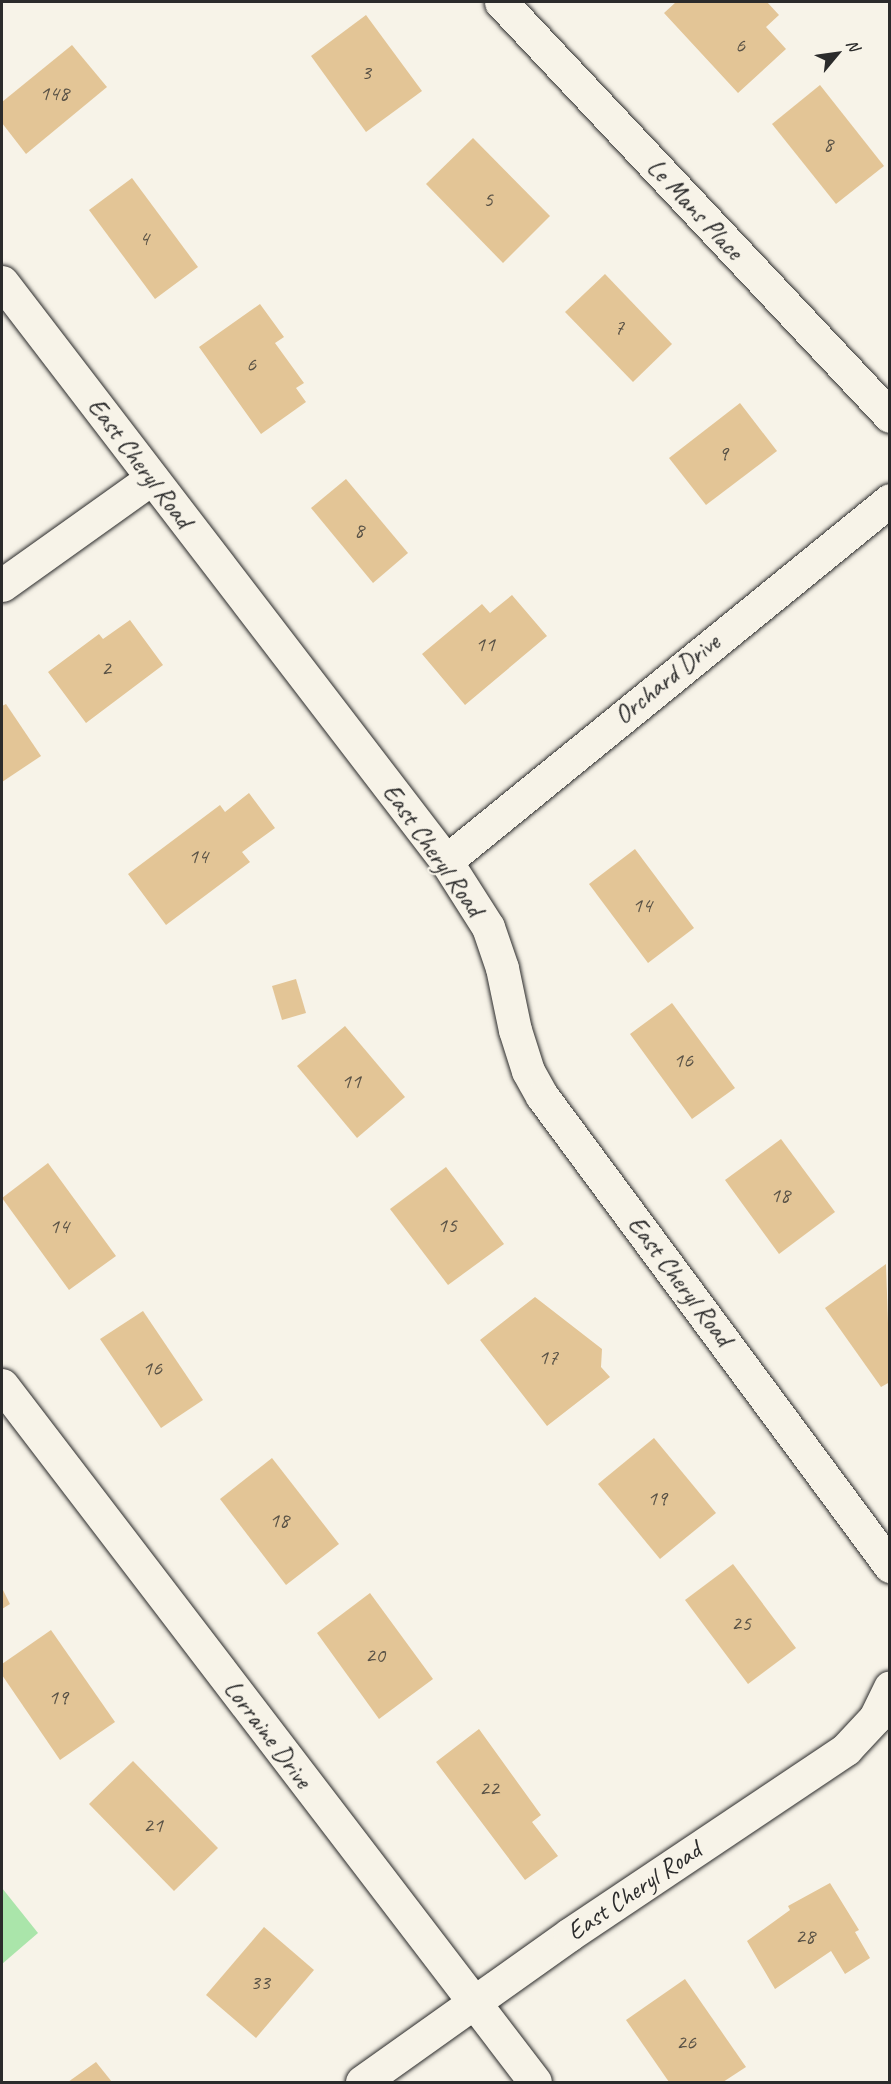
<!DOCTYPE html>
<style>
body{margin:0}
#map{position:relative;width:891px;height:2084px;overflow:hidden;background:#f7f3e8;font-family:Caveat,sans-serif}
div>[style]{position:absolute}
.green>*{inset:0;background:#aae5aa}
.building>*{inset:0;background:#e3c596}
.roads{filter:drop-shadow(0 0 2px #2b2b2b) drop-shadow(0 0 2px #2b2b2b)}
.street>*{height:33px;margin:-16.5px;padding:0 16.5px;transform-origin:16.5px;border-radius:16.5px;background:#f7f3e8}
span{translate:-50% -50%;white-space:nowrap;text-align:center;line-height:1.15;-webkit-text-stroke:4.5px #f7f3e8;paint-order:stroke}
.number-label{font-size:22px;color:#595246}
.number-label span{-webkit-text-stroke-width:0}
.street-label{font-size:26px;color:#2b2b2b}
.frame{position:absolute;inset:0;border:3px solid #2b2b2b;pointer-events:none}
.north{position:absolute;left:807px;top:24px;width:60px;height:60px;-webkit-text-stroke:4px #f7f3e8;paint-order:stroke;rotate:61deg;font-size:16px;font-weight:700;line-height:24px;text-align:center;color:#2b2b2b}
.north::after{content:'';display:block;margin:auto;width:21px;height:27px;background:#2b2b2b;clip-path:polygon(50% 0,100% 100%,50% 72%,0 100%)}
</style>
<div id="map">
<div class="green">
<i style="clip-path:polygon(2px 1888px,38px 1933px,2px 1964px)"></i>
</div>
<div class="building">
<i style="clip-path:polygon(676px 2px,767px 2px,779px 15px,766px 27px,786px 49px,738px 93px,664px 13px)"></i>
<i style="clip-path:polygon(366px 15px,422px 91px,366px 132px,311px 56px)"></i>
<i style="clip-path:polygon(72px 45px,107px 87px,26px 154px,2px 123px,2px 102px)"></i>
<i style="clip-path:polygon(820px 85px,884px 166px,836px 204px,772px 124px)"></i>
<i style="clip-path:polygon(473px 138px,550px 216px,503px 263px,426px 184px)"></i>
<i style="clip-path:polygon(132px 178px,198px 267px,155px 299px,89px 210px)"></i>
<i style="clip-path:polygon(605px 274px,672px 344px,633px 382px,565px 312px)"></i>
<i style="clip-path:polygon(260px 304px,284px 337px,275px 343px,304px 383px,296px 388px,306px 402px,261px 434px,199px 347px)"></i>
<i style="clip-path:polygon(740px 403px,777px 451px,706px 505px,669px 458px)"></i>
<i style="clip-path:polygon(346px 479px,408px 553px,373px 583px,311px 508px)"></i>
<i style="clip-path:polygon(512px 595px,547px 636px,465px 705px,422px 654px,482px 604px,490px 613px)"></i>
<i style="clip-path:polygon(130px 620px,163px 665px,86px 723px,48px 672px,99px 634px,103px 639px)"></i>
<i style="clip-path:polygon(6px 704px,41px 756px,2px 782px,2px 706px)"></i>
<i style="clip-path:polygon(249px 793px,275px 828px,242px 852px,250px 862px,166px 925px,128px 874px,220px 805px,225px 812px)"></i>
<i style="clip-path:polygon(635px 849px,694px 928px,648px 963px,589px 884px)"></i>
<i style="clip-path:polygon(296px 979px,306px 1013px,282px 1020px,272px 986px)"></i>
<i style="clip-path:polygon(672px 1003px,735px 1088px,692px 1119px,630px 1034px)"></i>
<i style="clip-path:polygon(345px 1026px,405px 1097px,357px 1138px,297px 1066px)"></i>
<i style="clip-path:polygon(781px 1139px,835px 1212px,779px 1254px,725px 1180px)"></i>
<i style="clip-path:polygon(48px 1163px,116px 1256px,69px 1290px,2px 1198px)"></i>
<i style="clip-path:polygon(446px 1167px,504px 1244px,448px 1285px,390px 1209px)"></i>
<i style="clip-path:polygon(886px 1264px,890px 1382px,881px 1387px,825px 1308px)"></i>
<i style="clip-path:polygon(535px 1297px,602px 1349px,601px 1367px,610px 1377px,547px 1426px,480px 1340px)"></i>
<i style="clip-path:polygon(143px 1311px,203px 1400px,161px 1428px,100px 1339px)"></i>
<i style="clip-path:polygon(654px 1438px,716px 1513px,660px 1559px,598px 1484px)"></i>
<i style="clip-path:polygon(272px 1458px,339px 1544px,286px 1585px,220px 1499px)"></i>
<i style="clip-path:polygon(733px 1564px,796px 1648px,748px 1684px,685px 1600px)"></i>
<i style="clip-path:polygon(2px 1588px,10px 1604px,2px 1609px)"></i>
<i style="clip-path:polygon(370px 1593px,433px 1679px,379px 1719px,317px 1633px)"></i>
<i style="clip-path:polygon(51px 1630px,115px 1722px,60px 1760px,2px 1675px,2px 1664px)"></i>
<i style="clip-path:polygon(479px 1729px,541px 1815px,532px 1822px,558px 1856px,525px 1880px,436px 1762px)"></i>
<i style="clip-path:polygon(133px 1761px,218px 1848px,174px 1891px,89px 1804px)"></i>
<i style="clip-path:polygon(830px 1883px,859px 1930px,855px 1932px,870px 1958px,845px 1974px,831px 1951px,775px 1989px,747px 1941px,790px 1910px,788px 1906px)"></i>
<i style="clip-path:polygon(264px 1927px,314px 1970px,256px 2038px,206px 1995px)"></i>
<i style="clip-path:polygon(685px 1979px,746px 2067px,723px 2082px,669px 2082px,626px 2020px)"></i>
<i style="clip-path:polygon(96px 2062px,112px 2082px,68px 2082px)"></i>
</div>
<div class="roads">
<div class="street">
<i style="left:501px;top:2px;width:568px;rotate:46.78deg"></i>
<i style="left:2px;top:282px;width:730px;rotate:52.52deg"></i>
<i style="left:446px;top:861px;width:78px;rotate:57.5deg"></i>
<i style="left:488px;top:927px;width:43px;rotate:71.1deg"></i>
<i style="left:502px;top:968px;width:63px;rotate:78.2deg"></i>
<i style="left:515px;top:1030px;width:43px;rotate:72.4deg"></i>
<i style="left:528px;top:1071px;width:29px;rotate:61deg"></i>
<i style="left:542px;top:1096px;width:585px;rotate:53.48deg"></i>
<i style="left:2px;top:585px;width:184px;rotate:-35.5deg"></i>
<i style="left:446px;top:861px;width:572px;rotate:-39.11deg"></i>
<i style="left:2px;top:1385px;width:877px;rotate:52.59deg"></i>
<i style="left:362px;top:2082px;width:255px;rotate:-35.4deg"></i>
<i style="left:570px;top:1934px;width:332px;rotate:-33.8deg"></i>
<i style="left:846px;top:1749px;width:42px;rotate:-46.9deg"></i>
<i style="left:875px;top:1718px;width:34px;rotate:-64deg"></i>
</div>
</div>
<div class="number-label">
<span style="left:740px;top:46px">6</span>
<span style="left:366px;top:73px">3</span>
<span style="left:54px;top:94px">148</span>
<span style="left:828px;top:145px">8</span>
<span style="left:488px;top:200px">5</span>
<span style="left:144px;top:239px">4</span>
<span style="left:619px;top:328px">7</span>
<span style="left:251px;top:365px">6</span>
<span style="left:723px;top:454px">9</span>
<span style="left:359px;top:531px">8</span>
<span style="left:485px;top:645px">11</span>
<span style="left:106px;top:669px">2</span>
<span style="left:198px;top:857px">14</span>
<span style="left:642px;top:906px">14</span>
<span style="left:683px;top:1061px">16</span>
<span style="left:351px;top:1082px">11</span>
<span style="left:780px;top:1196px">18</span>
<span style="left:447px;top:1226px">15</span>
<span style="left:59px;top:1227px">14</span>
<span style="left:548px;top:1358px">17</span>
<span style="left:152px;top:1369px">16</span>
<span style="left:657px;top:1499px">19</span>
<span style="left:279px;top:1521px">18</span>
<span style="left:741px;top:1624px">25</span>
<span style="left:375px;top:1656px">20</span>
<span style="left:58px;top:1698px">19</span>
<span style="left:489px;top:1789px">22</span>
<span style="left:153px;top:1826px">21</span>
<span style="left:805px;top:1937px">28</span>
<span style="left:260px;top:1983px">33</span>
<span style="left:686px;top:2043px">26</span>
</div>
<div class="street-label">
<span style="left:695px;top:209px;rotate:47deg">Le Mans Place</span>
<span style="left:140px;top:463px;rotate:53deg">East Cheryl Road</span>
<span style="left:667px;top:679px;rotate:-39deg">Orchard Drive</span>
<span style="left:433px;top:850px;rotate:55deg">East Cheryl Road</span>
<span style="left:680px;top:1281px;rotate:53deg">East Cheryl Road</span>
<span style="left:268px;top:1734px;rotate:53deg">Lorraine Drive</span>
<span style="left:634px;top:1891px;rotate:-34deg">East Cheryl Road</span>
</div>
<div class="frame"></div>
<div class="north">N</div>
</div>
